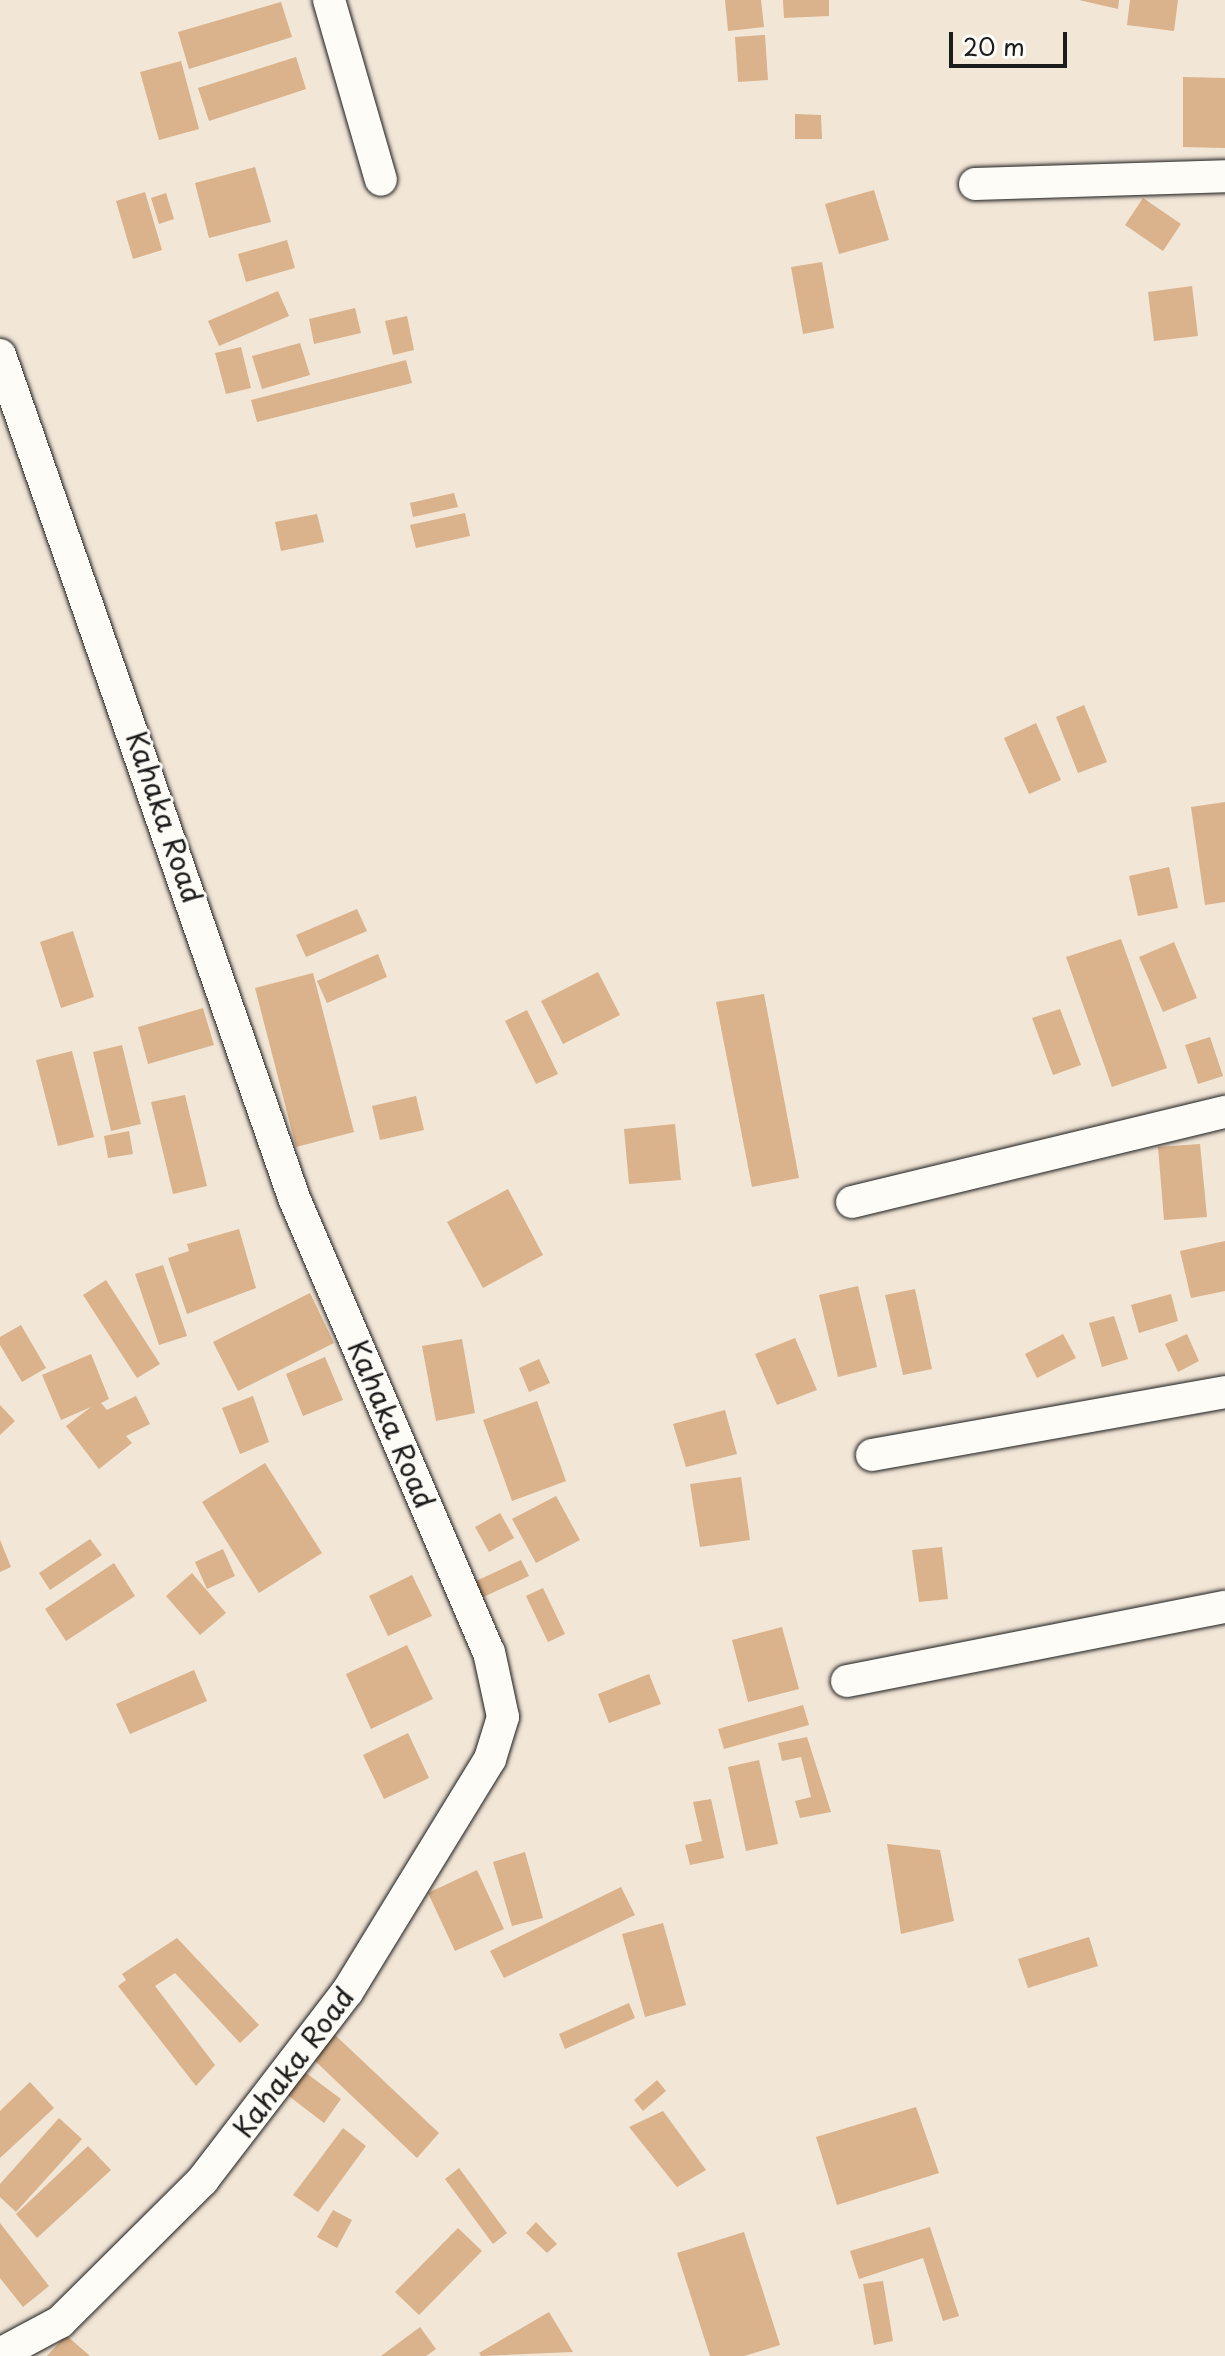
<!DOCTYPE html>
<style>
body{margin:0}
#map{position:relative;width:1225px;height:2356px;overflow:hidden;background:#f2e6d7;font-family:"Playpen Sans",sans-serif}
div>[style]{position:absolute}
.building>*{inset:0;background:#dab28b}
.roads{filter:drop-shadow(0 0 2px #1c1c1c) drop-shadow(0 0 2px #1c1c1c)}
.street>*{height:32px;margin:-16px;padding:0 16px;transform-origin:16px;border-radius:16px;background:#fdfcf7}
span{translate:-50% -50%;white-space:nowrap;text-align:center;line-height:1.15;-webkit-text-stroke:6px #fdfcf7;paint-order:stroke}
.street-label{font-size:28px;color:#1c1c1c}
.scale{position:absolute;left:949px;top:32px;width:118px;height:36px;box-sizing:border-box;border:4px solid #1c1c1c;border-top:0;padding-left:10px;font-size:24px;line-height:28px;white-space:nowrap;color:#1c1c1c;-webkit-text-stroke:6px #fdfcf7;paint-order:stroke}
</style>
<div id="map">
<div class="building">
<i style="clip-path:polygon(725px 0,761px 0,764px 27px,728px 31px)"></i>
<i style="clip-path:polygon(783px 0,829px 0,829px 16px,784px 18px)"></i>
<i style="clip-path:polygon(1079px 0,1119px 0,1118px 9px)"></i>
<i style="clip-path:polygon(1130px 0,1178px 0,1174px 31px,1127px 25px)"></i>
<i style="clip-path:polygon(281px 2px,292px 37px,189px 69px,178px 32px)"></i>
<i style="clip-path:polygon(765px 35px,768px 80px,738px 82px,735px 37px)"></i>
<i style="clip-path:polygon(296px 57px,306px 89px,209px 121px,198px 88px)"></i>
<i style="clip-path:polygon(181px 61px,199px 129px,159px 140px,140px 72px)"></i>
<i style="clip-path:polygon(1183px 77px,1225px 78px,1225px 148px,1183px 147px)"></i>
<i style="clip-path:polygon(795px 114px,821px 115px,822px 139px,795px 139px)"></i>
<i style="clip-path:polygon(255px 167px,271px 222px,209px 238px,195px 183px)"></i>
<i style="clip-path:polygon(874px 190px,889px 240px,839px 254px,825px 204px)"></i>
<i style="clip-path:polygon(145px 192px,162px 250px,133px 259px,116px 201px)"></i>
<i style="clip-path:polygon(166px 193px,174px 219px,159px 224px,151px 198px)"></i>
<i style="clip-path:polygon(1143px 198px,1181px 224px,1163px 251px,1125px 225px)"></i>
<i style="clip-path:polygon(287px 240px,295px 268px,246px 282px,238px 254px)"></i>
<i style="clip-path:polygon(822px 262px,834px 328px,803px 334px,791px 267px)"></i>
<i style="clip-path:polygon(1192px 286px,1198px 336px,1154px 341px,1148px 292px)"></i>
<i style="clip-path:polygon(278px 291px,289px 316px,219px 346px,208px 321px)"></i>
<i style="clip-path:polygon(355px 308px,361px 333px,314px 344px,309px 319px)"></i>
<i style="clip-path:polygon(407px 316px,414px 350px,393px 355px,385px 321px)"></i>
<i style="clip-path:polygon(300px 343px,310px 375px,262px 389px,252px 356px)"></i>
<i style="clip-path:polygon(241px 347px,251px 388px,226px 394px,215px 353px)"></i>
<i style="clip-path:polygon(406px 360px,412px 383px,257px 422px,251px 400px)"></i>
<i style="clip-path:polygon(454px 493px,458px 507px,413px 517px,410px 503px)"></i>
<i style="clip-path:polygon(465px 513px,470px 536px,416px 548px,410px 525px)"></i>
<i style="clip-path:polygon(317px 514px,324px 542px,281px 551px,275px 522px)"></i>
<i style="clip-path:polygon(1084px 705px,1107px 762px,1078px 773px,1056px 717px)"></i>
<i style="clip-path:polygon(1036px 723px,1061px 780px,1029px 794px,1004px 738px)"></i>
<i style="clip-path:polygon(1225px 802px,1225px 902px,1205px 905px,1191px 807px)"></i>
<i style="clip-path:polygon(1169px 867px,1178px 908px,1138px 916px,1129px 876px)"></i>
<i style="clip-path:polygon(357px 909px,367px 931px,306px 957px,296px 935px)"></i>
<i style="clip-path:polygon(73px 931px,94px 997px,61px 1008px,40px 942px)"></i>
<i style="clip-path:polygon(1121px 939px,1167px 1068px,1112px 1087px,1066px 957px)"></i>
<i style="clip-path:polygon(1174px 942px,1197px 998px,1163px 1012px,1139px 957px)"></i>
<i style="clip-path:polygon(378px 954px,387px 977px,327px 1003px,317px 981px)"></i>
<i style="clip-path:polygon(598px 972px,620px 1015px,563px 1044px,541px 1001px)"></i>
<i style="clip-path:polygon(313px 973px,354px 1132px,296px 1147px,255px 988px)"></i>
<i style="clip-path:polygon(764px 994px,799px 1178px,752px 1187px,716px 1002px)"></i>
<i style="clip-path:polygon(203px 1008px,214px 1045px,148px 1064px,138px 1027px)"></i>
<i style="clip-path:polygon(1060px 1009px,1081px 1065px,1053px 1075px,1032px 1018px)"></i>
<i style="clip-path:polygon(527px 1010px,558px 1074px,536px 1084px,505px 1021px)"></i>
<i style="clip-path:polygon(1210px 1037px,1223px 1076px,1198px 1084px,1185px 1045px)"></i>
<i style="clip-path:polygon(122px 1045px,141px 1124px,111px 1131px,93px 1052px)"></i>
<i style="clip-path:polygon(72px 1051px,94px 1137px,58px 1146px,36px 1060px)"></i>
<i style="clip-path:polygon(185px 1095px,207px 1186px,173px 1194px,151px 1102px)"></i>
<i style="clip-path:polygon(416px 1096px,424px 1130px,380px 1140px,372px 1106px)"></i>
<i style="clip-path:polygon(675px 1124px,681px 1180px,629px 1184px,624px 1129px)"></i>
<i style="clip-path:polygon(129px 1131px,133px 1154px,108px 1158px,104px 1136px)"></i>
<i style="clip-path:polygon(1200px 1144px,1207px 1217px,1164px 1220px,1158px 1147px)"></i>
<i style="clip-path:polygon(508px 1189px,543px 1255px,483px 1288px,447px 1222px)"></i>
<i style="clip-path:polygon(239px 1229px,256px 1288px,187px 1314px,168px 1258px,189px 1251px,187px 1244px)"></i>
<i style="clip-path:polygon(1225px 1241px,1225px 1291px,1191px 1298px,1180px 1251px)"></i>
<i style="clip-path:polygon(163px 1265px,187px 1336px,159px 1345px,135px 1274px)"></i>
<i style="clip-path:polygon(106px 1280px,160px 1364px,137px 1378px,83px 1295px)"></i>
<i style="clip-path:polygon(858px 1286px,877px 1367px,838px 1377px,819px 1295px)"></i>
<i style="clip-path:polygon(915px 1289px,932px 1369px,903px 1375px,885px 1295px)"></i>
<i style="clip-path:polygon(310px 1293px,334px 1343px,238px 1391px,213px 1342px)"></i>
<i style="clip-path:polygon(1171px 1294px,1178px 1321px,1139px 1333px,1131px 1305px)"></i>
<i style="clip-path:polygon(1114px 1316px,1128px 1359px,1102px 1367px,1089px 1323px)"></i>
<i style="clip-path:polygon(21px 1325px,46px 1368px,22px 1382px,0 1345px,0 1337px)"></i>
<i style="clip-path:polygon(1063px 1334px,1076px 1358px,1037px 1378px,1025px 1354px)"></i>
<i style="clip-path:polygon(1187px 1334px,1199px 1361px,1178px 1372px,1165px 1344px)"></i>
<i style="clip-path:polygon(795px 1338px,817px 1390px,777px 1405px,755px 1354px)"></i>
<i style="clip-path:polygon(462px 1339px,475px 1413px,436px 1421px,422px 1346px)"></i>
<i style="clip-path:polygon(91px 1354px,109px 1399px,101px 1403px,107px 1410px,136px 1396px,150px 1424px,126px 1436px,132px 1443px,99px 1469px,66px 1426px,91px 1407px,61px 1420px,42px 1375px)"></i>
<i style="clip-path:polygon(325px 1357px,343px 1400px,303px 1416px,286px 1374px)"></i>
<i style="clip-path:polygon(539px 1359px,550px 1383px,529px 1392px,519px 1368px)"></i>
<i style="clip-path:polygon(253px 1396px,269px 1442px,240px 1454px,222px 1408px)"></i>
<i style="clip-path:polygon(537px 1401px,566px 1481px,512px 1501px,483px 1420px)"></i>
<i style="clip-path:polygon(0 1405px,15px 1421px,0 1435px)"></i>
<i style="clip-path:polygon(725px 1410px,737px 1454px,686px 1467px,673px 1424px)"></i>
<i style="clip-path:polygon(265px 1463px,322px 1553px,259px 1593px,202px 1502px)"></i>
<i style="clip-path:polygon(741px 1477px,750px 1540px,700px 1547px,690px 1484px)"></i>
<i style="clip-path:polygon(556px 1496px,580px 1540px,536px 1563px,512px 1519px)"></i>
<i style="clip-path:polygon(500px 1513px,514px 1538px,489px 1552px,475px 1527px)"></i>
<i style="clip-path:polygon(90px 1539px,102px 1555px,50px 1590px,39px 1573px)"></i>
<i style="clip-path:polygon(0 1540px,11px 1567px,0 1572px)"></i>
<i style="clip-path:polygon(942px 1547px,948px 1599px,919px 1602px,912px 1550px)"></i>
<i style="clip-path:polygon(223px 1549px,235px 1576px,207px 1589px,195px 1562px)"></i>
<i style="clip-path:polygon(521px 1560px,529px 1576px,481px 1598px,474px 1582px)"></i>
<i style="clip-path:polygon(114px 1563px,135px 1596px,66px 1641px,45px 1609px)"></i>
<i style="clip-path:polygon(192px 1573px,226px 1613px,200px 1635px,166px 1596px)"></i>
<i style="clip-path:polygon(412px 1575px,432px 1616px,388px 1636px,369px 1596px)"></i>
<i style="clip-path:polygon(543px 1588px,565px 1634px,548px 1642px,526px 1596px)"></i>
<i style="clip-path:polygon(782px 1627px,799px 1689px,748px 1702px,732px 1640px)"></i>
<i style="clip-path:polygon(407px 1645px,433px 1699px,371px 1729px,346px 1674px)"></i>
<i style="clip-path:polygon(194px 1670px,207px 1701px,130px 1734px,116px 1704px)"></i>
<i style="clip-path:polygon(649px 1674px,661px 1704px,609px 1723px,598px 1694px)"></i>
<i style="clip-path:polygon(803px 1705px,809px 1725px,724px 1749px,718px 1729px)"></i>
<i style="clip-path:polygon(408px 1733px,429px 1778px,384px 1799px,363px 1755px)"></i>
<i style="clip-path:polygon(807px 1737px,831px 1812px,800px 1818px,795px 1801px,811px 1797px,801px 1757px,782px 1761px,778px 1743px)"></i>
<i style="clip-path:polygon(759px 1760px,778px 1844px,746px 1851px,728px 1767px)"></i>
<i style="clip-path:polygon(711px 1799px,724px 1858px,690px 1865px,685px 1845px,702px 1841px,693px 1802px)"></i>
<i style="clip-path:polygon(887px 1844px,940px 1850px,954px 1921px,901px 1934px)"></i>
<i style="clip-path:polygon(525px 1852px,543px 1918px,512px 1926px,493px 1862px)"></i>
<i style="clip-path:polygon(477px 1870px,504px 1929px,455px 1951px,428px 1893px)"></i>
<i style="clip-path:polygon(621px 1887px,635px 1915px,504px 1978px,490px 1951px)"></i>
<i style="clip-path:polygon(663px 1923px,686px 2005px,645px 2017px,622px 1934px)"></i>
<i style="clip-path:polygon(1089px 1937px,1098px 1966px,1028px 1988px,1018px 1959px)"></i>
<i style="clip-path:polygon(177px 1938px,259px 2025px,240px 2043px,175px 1973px,155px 1986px,215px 2065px,196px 2086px,118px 1986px,126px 1980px,122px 1974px)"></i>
<i style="clip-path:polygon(629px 2003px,635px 2018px,565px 2049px,559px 2034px)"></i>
<i style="clip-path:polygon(334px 2034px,439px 2133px,417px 2158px,312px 2058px)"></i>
<i style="clip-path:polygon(298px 2067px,341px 2099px,324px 2123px,281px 2090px)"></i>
<i style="clip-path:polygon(657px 2080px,666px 2091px,643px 2111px,634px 2100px)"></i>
<i style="clip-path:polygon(30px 2082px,54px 2108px,0 2158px,0 2111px)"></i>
<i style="clip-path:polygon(916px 2107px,939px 2173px,837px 2205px,816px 2137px)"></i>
<i style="clip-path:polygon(663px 2111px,706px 2170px,677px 2187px,629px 2127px)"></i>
<i style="clip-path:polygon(59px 2118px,82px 2139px,16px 2212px,0 2197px,0 2184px)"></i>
<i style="clip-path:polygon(343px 2128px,366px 2146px,318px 2212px,293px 2195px)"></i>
<i style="clip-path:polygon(88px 2146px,111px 2170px,37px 2238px,16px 2214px)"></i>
<i style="clip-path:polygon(459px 2168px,507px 2233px,493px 2244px,445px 2179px)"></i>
<i style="clip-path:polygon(333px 2210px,352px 2220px,337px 2248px,317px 2237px)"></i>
<i style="clip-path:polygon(536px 2222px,557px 2244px,547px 2253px,526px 2233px)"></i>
<i style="clip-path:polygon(0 2223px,49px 2286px,23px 2307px,0 2278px)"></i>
<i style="clip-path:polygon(930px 2227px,959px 2316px,943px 2321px,923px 2258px,859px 2279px,850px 2251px)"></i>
<i style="clip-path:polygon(458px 2228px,482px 2251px,419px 2315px,395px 2292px)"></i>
<i style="clip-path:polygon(744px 2232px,780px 2345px,744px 2356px,710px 2356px,677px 2253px)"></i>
<i style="clip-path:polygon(883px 2281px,893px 2341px,874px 2345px,863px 2284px)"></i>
<i style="clip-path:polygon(549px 2312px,573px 2352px,481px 2356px,479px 2353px)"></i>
<i style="clip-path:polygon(420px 2327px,436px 2349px,426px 2356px,381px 2356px)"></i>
<i style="clip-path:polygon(66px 2335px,90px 2356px,47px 2356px)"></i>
</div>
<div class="roads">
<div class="street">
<i style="left:329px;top:0;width:187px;rotate:73.9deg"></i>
<i style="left:975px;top:184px;width:250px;rotate:-1.8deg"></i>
<i style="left:0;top:355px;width:893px;rotate:70.77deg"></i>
<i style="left:294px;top:1198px;width:494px;rotate:66.8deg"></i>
<i style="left:489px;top:1652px;width:66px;rotate:77.8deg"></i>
<i style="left:503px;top:1717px;width:44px;rotate:107.2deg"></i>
<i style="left:490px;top:1759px;width:273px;rotate:121.5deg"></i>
<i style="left:347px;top:1992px;width:237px;rotate:127.5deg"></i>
<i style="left:203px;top:2180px;width:202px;rotate:135.2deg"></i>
<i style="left:60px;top:2322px;width:68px;rotate:151.9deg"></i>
<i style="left:852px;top:1202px;width:384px;rotate:-13.6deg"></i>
<i style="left:872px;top:1455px;width:359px;rotate:-10.1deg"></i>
<i style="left:847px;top:1681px;width:385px;rotate:-11.1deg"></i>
</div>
</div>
<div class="street-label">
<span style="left:165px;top:817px;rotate:71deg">Kahaka Road</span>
<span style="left:392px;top:1424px;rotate:67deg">Kahaka Road</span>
<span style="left:293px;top:2062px;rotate:-53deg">Kahaka Road</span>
</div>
<div class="scale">20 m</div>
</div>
